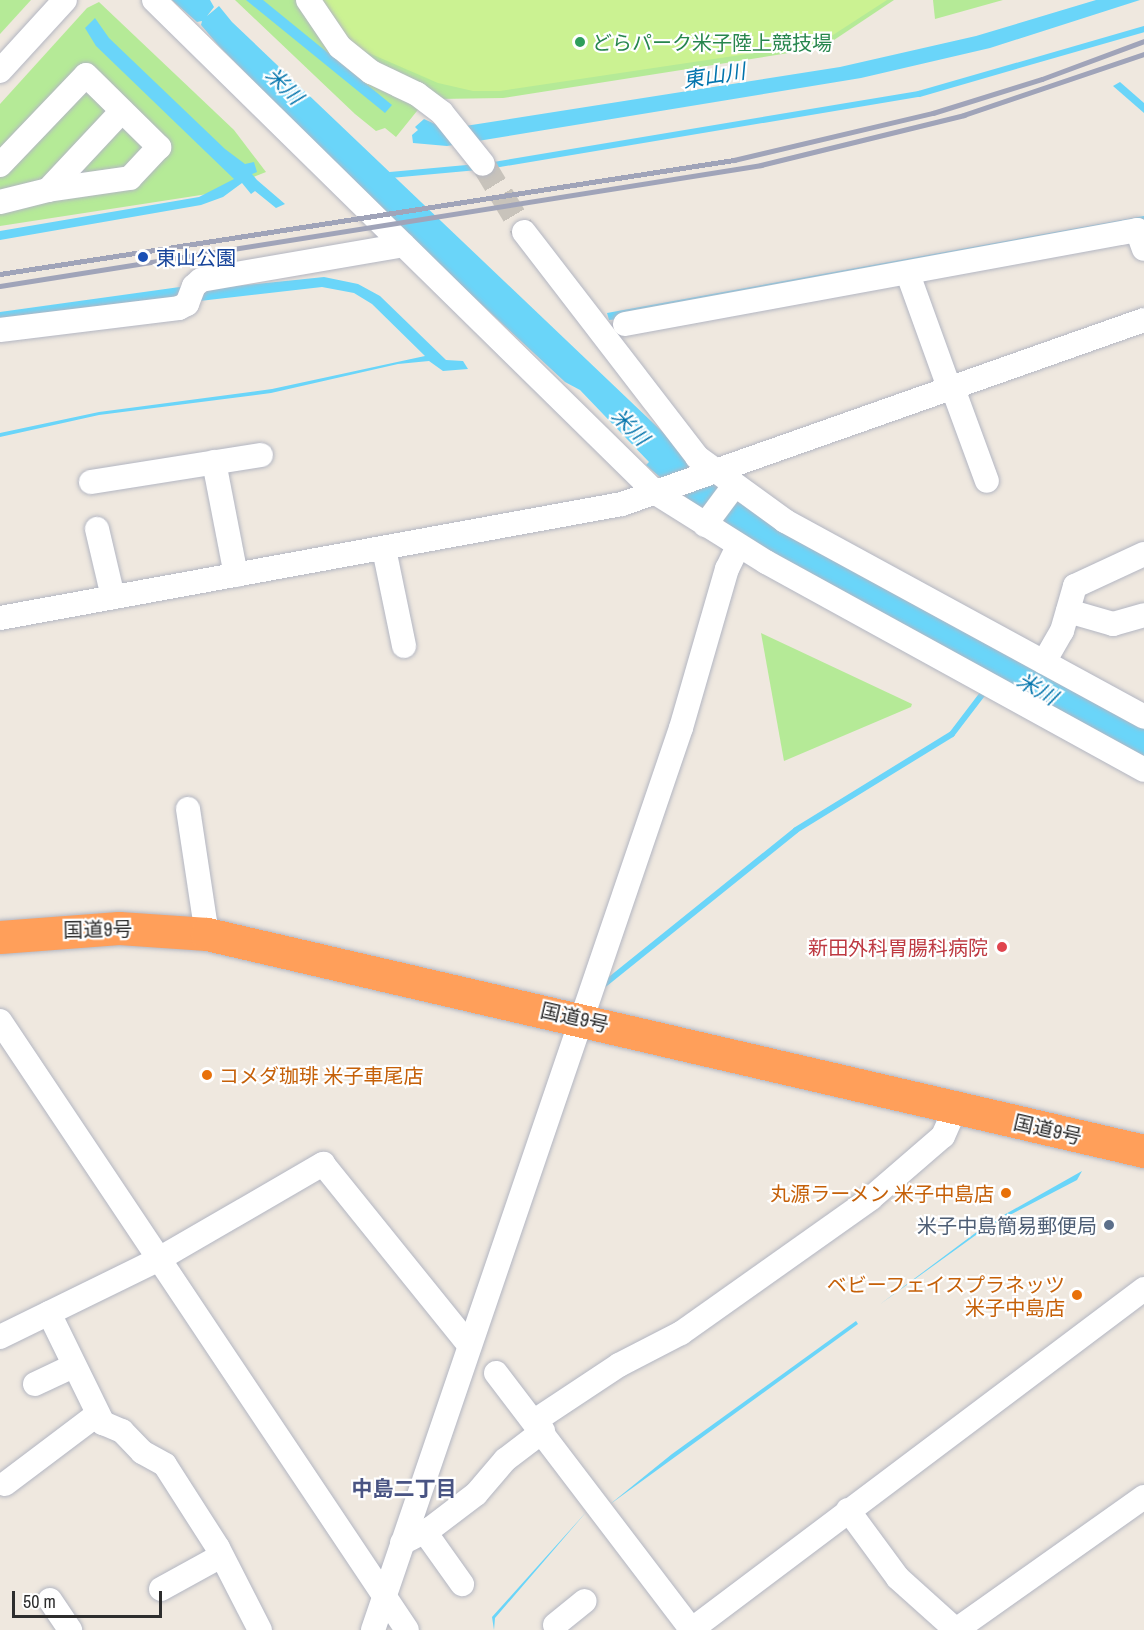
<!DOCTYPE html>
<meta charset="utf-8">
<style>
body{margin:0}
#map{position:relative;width:1144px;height:1630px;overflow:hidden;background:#efe8df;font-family:"Archivo Narrow","Noto Sans JP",sans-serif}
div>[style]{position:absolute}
.green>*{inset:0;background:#b5ea97}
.pitch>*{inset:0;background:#cbf292}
.water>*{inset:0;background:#6ad5f9}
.stream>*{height:6px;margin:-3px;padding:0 3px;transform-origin:3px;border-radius:3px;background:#6ad5f9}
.minor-tunnel>*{height:24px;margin-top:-12px;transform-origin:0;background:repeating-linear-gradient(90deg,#c8c3bb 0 24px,transparent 0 36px)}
.roads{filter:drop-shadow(0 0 2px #b3b6c2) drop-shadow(0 0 2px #b3b6c2)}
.minor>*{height:24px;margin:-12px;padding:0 12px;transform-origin:12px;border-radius:12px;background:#fff}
.highway>*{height:33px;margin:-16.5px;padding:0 16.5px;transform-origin:16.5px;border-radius:16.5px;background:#ff9f5a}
.rail>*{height:4.5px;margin:-2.25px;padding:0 2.25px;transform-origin:2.25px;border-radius:2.25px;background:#a0a4b9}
.dots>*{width:16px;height:16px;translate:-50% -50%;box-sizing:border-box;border:3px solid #fff;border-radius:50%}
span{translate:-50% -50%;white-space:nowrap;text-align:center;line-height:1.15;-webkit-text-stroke:4.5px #fff;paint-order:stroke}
.leisure-label{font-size:20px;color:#27864d}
.left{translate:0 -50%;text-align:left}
.transit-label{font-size:20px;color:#164399}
.street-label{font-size:20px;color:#2d2d2d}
.health-label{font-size:20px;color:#be3a42}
.right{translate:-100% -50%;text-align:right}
.food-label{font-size:20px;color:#c56008}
.service-label{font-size:20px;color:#4e5e75}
.water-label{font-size:21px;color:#0274ac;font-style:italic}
.neighbourhood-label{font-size:21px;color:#495483;font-weight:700}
.scale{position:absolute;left:12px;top:1591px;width:150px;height:27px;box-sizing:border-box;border:3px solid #2d2d2d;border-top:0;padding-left:8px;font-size:18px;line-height:21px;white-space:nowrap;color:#2d2d2d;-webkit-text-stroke:4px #fff;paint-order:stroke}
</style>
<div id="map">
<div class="green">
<i style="clip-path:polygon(0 0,31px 0,0 34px)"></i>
<i style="clip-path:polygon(235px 0,894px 0,834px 40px,795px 52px,503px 98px,438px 99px,421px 106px,396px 137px,385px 128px,376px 131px,355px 114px)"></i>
<i style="clip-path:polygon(933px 0,1003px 0,935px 19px)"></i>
<i style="clip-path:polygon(99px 2px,234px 130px,266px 172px,214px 193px,0 226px,0 104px,87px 8px)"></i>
<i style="clip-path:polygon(761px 633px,912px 704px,911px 707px,784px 761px)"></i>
</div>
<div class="pitch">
<i style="clip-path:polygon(319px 0,887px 0,833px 35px,795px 47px,500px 91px,473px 91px,438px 83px,355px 47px)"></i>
</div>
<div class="water">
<i style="clip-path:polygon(172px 0,210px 0,214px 7px,207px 16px,219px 6px,232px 22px,672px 441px,1144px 727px,1144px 761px,704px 515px,646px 465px,649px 462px,580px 390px,565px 382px,405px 233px,219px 46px,201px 25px,202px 21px,197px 22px)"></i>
<i style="clip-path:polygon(246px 0,263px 0,392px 105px,385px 113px)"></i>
<i style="clip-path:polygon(1096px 0,1140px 0,990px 48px,861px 78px,447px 146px,413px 143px,412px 135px,418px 130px,415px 127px,424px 119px,446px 129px,840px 67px,976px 36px)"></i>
<i style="clip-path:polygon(95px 18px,109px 38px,225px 149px,245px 164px,254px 162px,257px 172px,252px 174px,257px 180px,285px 204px,276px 208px,255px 191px,251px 194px,242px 183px,223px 197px,201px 205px,0 240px,0 231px,199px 197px,234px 179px,96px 46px,85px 28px)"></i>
<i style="clip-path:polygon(1120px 82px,1144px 103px,1144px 113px,1113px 86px)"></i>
<i style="clip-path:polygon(1144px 216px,1144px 224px,621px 319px,609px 320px,607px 313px)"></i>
<i style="clip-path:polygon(324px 277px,358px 284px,380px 296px,446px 360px,463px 361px,468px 369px,443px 371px,429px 361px,398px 364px,271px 393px,99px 415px,0 437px,0 433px,99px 412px,272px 389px,425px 356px,372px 304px,354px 293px,322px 287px,0 324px,0 312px,187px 286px,197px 290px)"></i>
<i style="clip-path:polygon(1082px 1171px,1077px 1180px,987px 1227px,879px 1305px,986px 1225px)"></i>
<i style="clip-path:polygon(856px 1321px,858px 1324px,609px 1505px,672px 1454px)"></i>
<i style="clip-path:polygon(588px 1510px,495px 1618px,494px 1630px,492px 1617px)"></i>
</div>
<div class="stream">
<i style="left:488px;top:166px;width:437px;rotate:-9.5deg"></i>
<i style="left:919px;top:94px;width:234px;rotate:-16.1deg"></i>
<i style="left:390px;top:175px;width:88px;rotate:-5.2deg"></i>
<i style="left:601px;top:987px;width:250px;rotate:-38.8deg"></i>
<i style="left:796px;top:830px;width:183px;rotate:-31.6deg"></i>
<i style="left:952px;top:734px;width:58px;rotate:-52.7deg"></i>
</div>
<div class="minor-tunnel">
<i style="left:483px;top:164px;width:79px;rotate:58.9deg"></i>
</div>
<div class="roads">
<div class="minor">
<i style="left:154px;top:0;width:704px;rotate:44.48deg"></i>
<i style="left:656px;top:493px;width:130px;rotate:32.1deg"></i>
<i style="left:766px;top:562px;width:431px;rotate:28.8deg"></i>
<i style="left:308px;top:0;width:57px;rotate:55.8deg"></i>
<i style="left:340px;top:47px;width:40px;rotate:39deg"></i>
<i style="left:371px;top:72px;width:51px;rotate:25.6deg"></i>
<i style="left:417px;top:94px;width:31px;rotate:37deg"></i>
<i style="left:442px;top:113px;width:65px;rotate:51.2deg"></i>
<i style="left:0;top:71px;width:96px;rotate:-47.5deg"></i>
<i style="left:0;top:165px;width:124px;rotate:-46.3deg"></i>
<i style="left:86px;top:75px;width:103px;rotate:44.6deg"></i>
<i style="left:159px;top:147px;width:42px;rotate:133.1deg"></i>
<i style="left:130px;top:178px;width:83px;rotate:171.7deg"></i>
<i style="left:0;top:202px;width:49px;rotate:-14deg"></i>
<i style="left:48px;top:190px;width:108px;rotate:-46.9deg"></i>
<i style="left:524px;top:232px;width:284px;rotate:52.4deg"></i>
<i style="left:697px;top:457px;width:109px;rotate:36deg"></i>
<i style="left:785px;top:521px;width:409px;rotate:28.6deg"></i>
<i style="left:908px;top:274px;width:120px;rotate:70.1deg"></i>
<i style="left:625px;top:324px;width:521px;rotate:-10.4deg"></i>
<i style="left:1137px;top:230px;width:20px;rotate:70deg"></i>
<i style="left:0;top:330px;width:180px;rotate:-7deg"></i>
<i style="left:179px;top:308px;width:9px;rotate:-27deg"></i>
<i style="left:187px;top:304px;width:19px;rotate:-69deg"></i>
<i style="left:194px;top:286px;width:9px;rotate:-41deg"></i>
<i style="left:201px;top:280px;width:205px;rotate:-9.8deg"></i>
<i style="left:952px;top:386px;width:101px;rotate:69.8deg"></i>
<i style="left:214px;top:462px;width:115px;rotate:79deg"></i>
<i style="left:91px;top:482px;width:172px;rotate:-9deg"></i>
<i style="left:705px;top:525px;width:49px;rotate:-53.4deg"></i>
<i style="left:97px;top:529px;width:70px;rotate:76.8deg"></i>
<i style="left:384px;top:549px;width:99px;rotate:78.3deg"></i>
<i style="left:1068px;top:611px;width:47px;rotate:16.1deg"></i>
<i style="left:1113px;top:624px;width:32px;rotate:-16deg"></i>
<i style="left:0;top:618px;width:632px;rotate:-10.39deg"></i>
<i style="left:622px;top:504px;width:553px;rotate:-19.42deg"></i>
<i style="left:1044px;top:662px;width:36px;rotate:-60deg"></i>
<i style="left:1062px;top:631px;width:47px;rotate:-73.9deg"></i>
<i style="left:1075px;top:586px;width:76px;rotate:-24.9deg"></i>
<i style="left:188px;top:809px;width:126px;rotate:81.4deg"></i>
<i style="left:0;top:1021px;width:732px;rotate:56.24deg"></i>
<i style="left:49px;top:1313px;width:123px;rotate:63.9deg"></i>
<i style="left:103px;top:1423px;width:21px;rotate:23deg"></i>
<i style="left:122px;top:1431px;width:29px;rotate:46deg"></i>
<i style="left:142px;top:1452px;width:26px;rotate:29deg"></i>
<i style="left:165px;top:1465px;width:98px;rotate:57.4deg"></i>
<i style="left:218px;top:1548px;width:92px;rotate:62.9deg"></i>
<i style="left:0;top:1337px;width:177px;rotate:-26.1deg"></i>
<i style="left:159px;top:1259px;width:190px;rotate:-30.1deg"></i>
<i style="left:323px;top:1164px;width:233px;rotate:51.1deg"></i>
<i style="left:496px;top:1373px;width:323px;rotate:52.7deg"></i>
<i style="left:35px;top:1384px;width:42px;rotate:-25.3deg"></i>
<i style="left:536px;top:1420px;width:100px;rotate:-33.5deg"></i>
<i style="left:619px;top:1365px;width:70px;rotate:-27.3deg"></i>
<i style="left:681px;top:1333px;width:232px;rotate:-35.3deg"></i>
<i style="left:870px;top:1199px;width:96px;rotate:-40.8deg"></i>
<i style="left:943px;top:1136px;width:32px;rotate:-66deg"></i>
<i style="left:5px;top:1484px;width:116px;rotate:-37deg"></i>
<i style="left:848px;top:1510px;width:84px;rotate:53.7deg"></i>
<i style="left:898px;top:1578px;width:78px;rotate:41.9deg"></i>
<i style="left:425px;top:1532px;width:64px;rotate:54.6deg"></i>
<i style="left:402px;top:1543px;width:31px;rotate:-27deg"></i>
<i style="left:430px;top:1529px;width:58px;rotate:-37.3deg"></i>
<i style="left:476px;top:1494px;width:45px;rotate:-49.5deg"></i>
<i style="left:505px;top:1460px;width:48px;rotate:-37.3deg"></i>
<i style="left:161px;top:1589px;width:68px;rotate:-28.8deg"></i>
<i style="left:50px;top:1600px;width:36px;rotate:56deg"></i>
<i style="left:555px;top:1625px;width:38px;rotate:-39deg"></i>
<i style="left:373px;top:1630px;width:953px;rotate:-71.15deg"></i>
<i style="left:681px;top:728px;width:166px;rotate:-73.9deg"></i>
<i style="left:727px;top:569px;width:25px;rotate:-64deg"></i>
<i style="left:691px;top:1630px;width:567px;rotate:-36.97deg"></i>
<i style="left:956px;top:1630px;width:230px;rotate:-35.3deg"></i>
</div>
<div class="highway">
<i style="left:0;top:937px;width:119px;rotate:-4.3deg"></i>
<i style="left:119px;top:928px;width:88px;rotate:3.9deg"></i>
<i style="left:207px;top:934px;width:962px;rotate:13.04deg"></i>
</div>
</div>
<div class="rail">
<i style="left:0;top:274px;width:743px;rotate:-8.83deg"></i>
<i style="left:734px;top:160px;width:204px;rotate:-13.3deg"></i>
<i style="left:933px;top:113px;width:114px;rotate:-17.3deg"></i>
<i style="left:1042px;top:79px;width:109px;rotate:-20.4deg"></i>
<i style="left:0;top:286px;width:771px;rotate:-9.03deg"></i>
<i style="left:761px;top:165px;width:209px;rotate:-13.8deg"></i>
<i style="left:964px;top:115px;width:190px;rotate:-18.7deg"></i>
</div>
<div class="dots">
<i style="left:580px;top:42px;background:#2e9e5b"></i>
<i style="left:143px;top:257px;background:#1a4fb4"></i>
<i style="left:1002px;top:947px;background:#e0444e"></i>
<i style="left:207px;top:1075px;background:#e8710a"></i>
<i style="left:1006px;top:1193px;background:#e8710a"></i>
<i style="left:1109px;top:1225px;background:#5c6f8a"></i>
<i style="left:1077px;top:1295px;background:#e8710a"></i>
</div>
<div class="leisure-label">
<span class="left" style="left:592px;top:42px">どらパーク米子陸上競技場</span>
</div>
<div class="transit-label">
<span class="left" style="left:156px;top:257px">東山公園</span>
</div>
<div class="street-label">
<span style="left:98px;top:929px;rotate:-1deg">国道9号</span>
<span style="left:575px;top:1017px;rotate:13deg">国道9号</span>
<span style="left:1048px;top:1129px;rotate:13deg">国道9号</span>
</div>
<div class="health-label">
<span class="right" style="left:988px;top:947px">新田外科胃腸科病院</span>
</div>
<div class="food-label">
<span class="left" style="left:219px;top:1075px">コメダ珈琲 米子車尾店</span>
<span class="right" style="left:994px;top:1193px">丸源ラーメン 米子中島店</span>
<span class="right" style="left:1065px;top:1296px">ベビーフェイスプラネッツ<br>米子中島店</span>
</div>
<div class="service-label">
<span class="right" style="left:1097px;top:1225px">米子中島簡易郵便局</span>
</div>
<div class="water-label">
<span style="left:714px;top:76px;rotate:-9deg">東山川</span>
<span style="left:284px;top:86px;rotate:45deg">米川</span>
<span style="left:630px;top:427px;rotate:45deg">米川</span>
<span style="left:1037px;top:689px;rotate:30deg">米川</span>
</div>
<div class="neighbourhood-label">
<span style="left:404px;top:1489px">中島二丁目</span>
</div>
<div class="scale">50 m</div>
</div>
